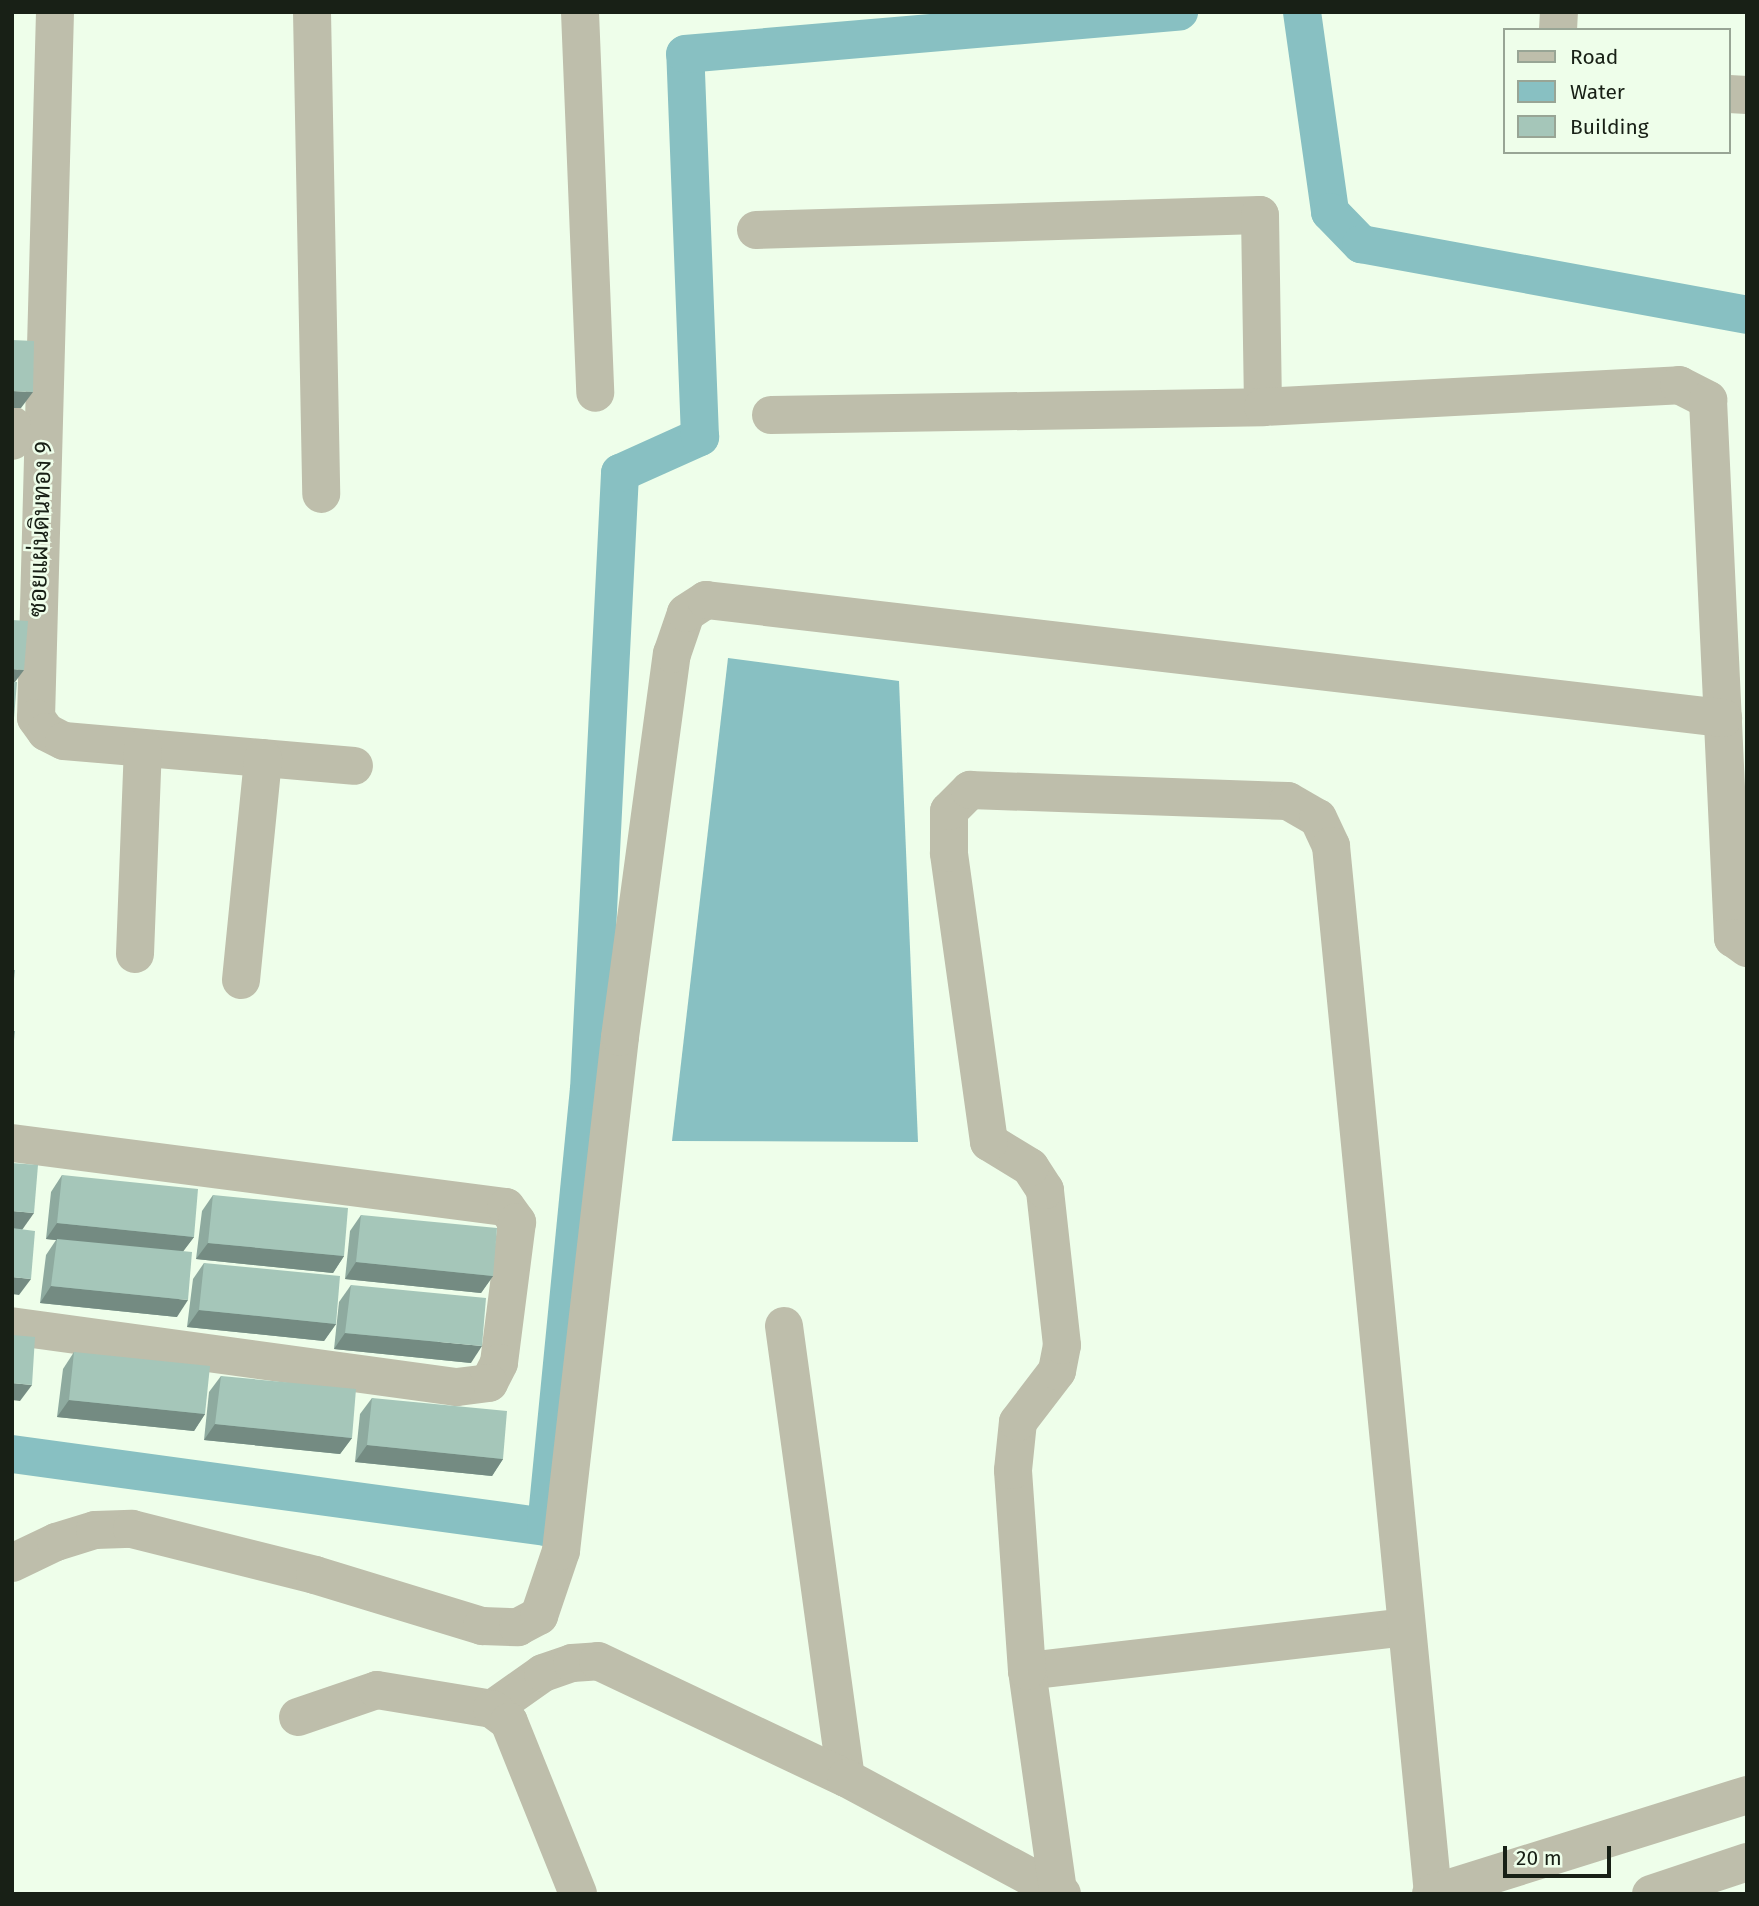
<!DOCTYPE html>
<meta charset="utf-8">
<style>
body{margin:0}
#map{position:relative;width:1759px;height:1906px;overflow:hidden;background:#eefeea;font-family:"Fira Sans",Sarabun,sans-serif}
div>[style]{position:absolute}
.water>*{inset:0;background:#88c0c2}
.canal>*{height:38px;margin:-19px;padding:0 19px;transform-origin:19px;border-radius:19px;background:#88c0c2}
.minor>*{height:38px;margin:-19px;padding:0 19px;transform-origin:19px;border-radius:19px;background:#bebeab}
.wall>*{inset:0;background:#8eaa9f}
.shaded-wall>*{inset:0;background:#748b82}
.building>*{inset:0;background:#a5c6b9}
span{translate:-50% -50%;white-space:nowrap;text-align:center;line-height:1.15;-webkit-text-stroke:5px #eefeea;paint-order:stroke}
.street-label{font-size:24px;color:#182016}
.frame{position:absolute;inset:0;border:14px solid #182016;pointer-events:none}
.legend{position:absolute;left:1503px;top:28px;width:228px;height:126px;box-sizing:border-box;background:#eefeea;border:2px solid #98a595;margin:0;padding:9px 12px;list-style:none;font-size:21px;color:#182016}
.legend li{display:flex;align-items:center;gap:14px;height:35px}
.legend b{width:35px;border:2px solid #98a595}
.scale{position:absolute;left:1503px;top:1846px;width:108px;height:32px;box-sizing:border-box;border:4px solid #182016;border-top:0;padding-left:9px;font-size:21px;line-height:24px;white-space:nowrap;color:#182016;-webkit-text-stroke:5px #eefeea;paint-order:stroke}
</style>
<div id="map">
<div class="water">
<i style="clip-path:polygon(728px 658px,899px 681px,918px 1142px,672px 1141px)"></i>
</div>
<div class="canal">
<i style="left:1302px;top:12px;width:202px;rotate:82deg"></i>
<i style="left:1330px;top:212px;width:45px;rotate:45.9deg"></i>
<i style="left:1361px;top:244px;width:392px;rotate:10.4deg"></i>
<i style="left:12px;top:1454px;width:539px;rotate:7.78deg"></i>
<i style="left:546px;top:1527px;width:439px;rotate:-84.4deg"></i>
<i style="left:589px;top:1090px;width:618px;rotate:-87.12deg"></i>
<i style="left:620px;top:473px;width:88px;rotate:-24.2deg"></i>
<i style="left:700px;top:437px;width:383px;rotate:-92.2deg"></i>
<i style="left:685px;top:54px;width:496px;rotate:-4.9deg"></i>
</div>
<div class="minor">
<i style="left:55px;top:12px;width:706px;rotate:91.54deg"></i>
<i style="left:36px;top:718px;width:17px;rotate:54deg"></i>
<i style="left:46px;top:732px;width:20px;rotate:27deg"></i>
<i style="left:64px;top:741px;width:291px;rotate:4.9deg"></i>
<i style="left:312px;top:12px;width:482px;rotate:88.9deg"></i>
<i style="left:580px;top:12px;width:381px;rotate:87.7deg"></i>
<i style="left:1558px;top:30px;width:18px;rotate:-87deg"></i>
<i style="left:1729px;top:94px;width:18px;rotate:3deg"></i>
<i style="left:756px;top:230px;width:504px;rotate:-1.7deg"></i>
<i style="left:1260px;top:215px;width:192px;rotate:89.1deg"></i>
<i style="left:771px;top:415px;width:492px;rotate:-0.9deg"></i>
<i style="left:1263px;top:407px;width:417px;rotate:-3deg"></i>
<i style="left:1679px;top:385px;width:33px;rotate:27deg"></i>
<i style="left:1708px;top:400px;width:539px;rotate:87.34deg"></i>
<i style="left:1733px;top:938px;width:17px;rotate:36deg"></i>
<i style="left:12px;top:425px;width:16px;rotate:90deg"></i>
<i style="left:135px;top:954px;width:206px;rotate:-87.8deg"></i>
<i style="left:241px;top:980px;width:223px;rotate:-84.3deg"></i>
<i style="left:12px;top:1143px;width:498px;rotate:7.4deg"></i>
<i style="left:506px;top:1207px;width:19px;rotate:54deg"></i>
<i style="left:517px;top:1222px;width:142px;rotate:97.3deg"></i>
<i style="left:499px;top:1363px;width:22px;rotate:117deg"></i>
<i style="left:489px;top:1383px;width:33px;rotate:173deg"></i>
<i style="left:456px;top:1387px;width:448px;rotate:-172.2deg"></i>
<i style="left:784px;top:1326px;width:456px;rotate:82.2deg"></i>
<i style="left:12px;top:1563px;width:49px;rotate:-25.5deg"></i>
<i style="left:56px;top:1542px;width:41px;rotate:-17.1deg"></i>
<i style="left:95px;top:1530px;width:37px;rotate:-2deg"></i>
<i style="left:132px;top:1529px;width:189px;rotate:14.1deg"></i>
<i style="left:315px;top:1575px;width:175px;rotate:17deg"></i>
<i style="left:482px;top:1626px;width:36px;rotate:2deg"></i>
<i style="left:518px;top:1627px;width:24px;rotate:-28deg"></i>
<i style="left:539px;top:1616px;width:69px;rotate:-71.3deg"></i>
<i style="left:561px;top:1551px;width:517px;rotate:-83.45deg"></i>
<i style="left:620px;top:1037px;width:387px;rotate:-82.3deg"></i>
<i style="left:672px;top:654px;width:43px;rotate:-71.1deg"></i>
<i style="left:686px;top:613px;width:24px;rotate:-33deg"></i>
<i style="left:706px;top:600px;width:1024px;rotate:6.62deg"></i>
<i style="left:1027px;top:1671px;width:381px;rotate:-6.6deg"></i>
<i style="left:492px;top:1709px;width:62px;rotate:-35.2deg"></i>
<i style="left:543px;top:1673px;width:31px;rotate:-19deg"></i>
<i style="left:572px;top:1663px;width:26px;rotate:-4deg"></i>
<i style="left:598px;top:1661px;width:274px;rotate:25.3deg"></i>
<i style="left:846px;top:1778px;width:245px;rotate:28.2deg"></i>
<i style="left:298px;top:1717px;width:83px;rotate:-18.9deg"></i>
<i style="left:377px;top:1690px;width:117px;rotate:9.4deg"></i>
<i style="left:492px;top:1709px;width:21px;rotate:37deg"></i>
<i style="left:509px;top:1722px;width:185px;rotate:68.1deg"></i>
<i style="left:1058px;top:1891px;width:222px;rotate:-98deg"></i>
<i style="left:1027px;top:1671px;width:201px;rotate:-94deg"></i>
<i style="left:1013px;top:1470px;width:48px;rotate:-84.1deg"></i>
<i style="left:1018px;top:1422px;width:64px;rotate:-52.6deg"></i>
<i style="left:1057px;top:1371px;width:26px;rotate:-79deg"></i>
<i style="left:1062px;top:1345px;width:156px;rotate:-96.3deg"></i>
<i style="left:1045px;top:1190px;width:27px;rotate:-123deg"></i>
<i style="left:1030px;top:1167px;width:48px;rotate:-148.6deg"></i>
<i style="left:989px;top:1142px;width:292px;rotate:-97.9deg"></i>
<i style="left:949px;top:853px;width:42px;rotate:-90deg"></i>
<i style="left:949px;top:811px;width:30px;rotate:-45deg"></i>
<i style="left:970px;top:790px;width:318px;rotate:2deg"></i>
<i style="left:1288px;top:801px;width:34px;rotate:30deg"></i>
<i style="left:1318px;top:818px;width:31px;rotate:65deg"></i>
<i style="left:1331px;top:846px;width:1052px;rotate:84.44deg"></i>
<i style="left:1431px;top:1894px;width:331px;rotate:-17.4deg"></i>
<i style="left:1651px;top:1894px;width:101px;rotate:-18.4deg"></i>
</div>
<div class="wall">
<i style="clip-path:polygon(62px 1175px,194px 1237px,183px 1251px,177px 1317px,40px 1303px,46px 1255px,56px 1240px,46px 1239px,51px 1192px)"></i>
<i style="clip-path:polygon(213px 1195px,344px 1256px,333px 1273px,196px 1259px,202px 1211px)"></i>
<i style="clip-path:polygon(361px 1215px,493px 1276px,481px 1293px,345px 1279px,350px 1231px)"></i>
<i style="clip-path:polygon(204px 1263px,336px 1324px,324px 1341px,187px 1327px,193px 1279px)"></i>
<i style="clip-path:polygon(351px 1285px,471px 1363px,334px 1349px,339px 1302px)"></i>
<i style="clip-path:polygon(74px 1352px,205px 1414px,194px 1431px,57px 1417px,63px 1369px)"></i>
<i style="clip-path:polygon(221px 1376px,352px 1438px,340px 1454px,204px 1440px,209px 1392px)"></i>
<i style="clip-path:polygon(372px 1398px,503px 1459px,492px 1476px,355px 1462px,360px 1414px)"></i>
</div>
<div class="shaded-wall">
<i style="clip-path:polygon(12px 391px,33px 392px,21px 408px,12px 408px)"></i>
<i style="clip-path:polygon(12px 669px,24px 670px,12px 686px)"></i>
<i style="clip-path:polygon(12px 1211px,34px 1213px,22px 1230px,12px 1229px)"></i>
<i style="clip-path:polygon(57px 1223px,194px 1237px,182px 1253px,46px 1239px)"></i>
<i style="clip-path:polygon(208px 1243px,344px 1256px,333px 1273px,196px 1259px)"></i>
<i style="clip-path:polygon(356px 1262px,493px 1276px,481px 1293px,345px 1279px)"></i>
<i style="clip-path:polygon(12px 1277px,31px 1279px,19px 1295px,12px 1294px)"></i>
<i style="clip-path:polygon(51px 1286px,188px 1300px,177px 1317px,40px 1303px)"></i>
<i style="clip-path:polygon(199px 1310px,336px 1324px,324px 1341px,187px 1327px)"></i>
<i style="clip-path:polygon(345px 1333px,482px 1346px,471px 1363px,334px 1349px)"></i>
<i style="clip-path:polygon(12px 1383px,32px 1385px,20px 1401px,12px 1400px)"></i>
<i style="clip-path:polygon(69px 1400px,205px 1414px,194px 1431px,57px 1417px)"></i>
<i style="clip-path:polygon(215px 1424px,352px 1438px,340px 1454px,204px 1440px)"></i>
<i style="clip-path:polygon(367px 1445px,503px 1459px,492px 1476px,355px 1462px)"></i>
</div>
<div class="building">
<i style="clip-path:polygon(12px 340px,34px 341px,33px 392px,12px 391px)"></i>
<i style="clip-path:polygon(12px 620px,28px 621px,24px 670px,12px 669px)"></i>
<i style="clip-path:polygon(12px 682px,17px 682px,13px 730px,12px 730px)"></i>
<i style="clip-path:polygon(12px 970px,15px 970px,12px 998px)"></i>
<i style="clip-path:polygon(12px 1031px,15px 1031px,12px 1059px)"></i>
<i style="clip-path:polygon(12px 1163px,38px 1165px,34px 1213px,12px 1211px)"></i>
<i style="clip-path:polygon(62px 1175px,198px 1189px,194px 1237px,57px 1223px)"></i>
<i style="clip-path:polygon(213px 1195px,348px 1208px,344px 1256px,208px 1243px)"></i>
<i style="clip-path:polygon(361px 1215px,497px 1228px,493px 1276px,356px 1262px)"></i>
<i style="clip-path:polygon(12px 1228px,35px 1231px,31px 1279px,12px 1277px)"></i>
<i style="clip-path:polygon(57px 1239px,192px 1252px,188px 1300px,51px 1286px)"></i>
<i style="clip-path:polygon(204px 1263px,340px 1276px,336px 1324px,199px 1310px)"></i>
<i style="clip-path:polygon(351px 1285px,486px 1298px,482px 1346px,345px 1333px)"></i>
<i style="clip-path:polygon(12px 1335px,35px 1337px,32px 1385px,12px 1383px)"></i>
<i style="clip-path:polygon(74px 1352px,210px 1366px,205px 1414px,69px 1400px)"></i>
<i style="clip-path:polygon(221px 1376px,356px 1389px,352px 1438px,215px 1424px)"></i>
<i style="clip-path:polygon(372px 1398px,507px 1411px,503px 1459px,367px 1445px)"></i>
</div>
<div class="street-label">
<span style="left:41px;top:529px;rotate:-88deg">ซอยแผ่นดินทอง 9</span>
</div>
<div class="frame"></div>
<ul class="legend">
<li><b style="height:9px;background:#bebeab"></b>Road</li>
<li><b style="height:19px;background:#88c0c2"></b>Water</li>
<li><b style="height:19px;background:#a5c6b9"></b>Building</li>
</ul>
<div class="scale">20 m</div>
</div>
